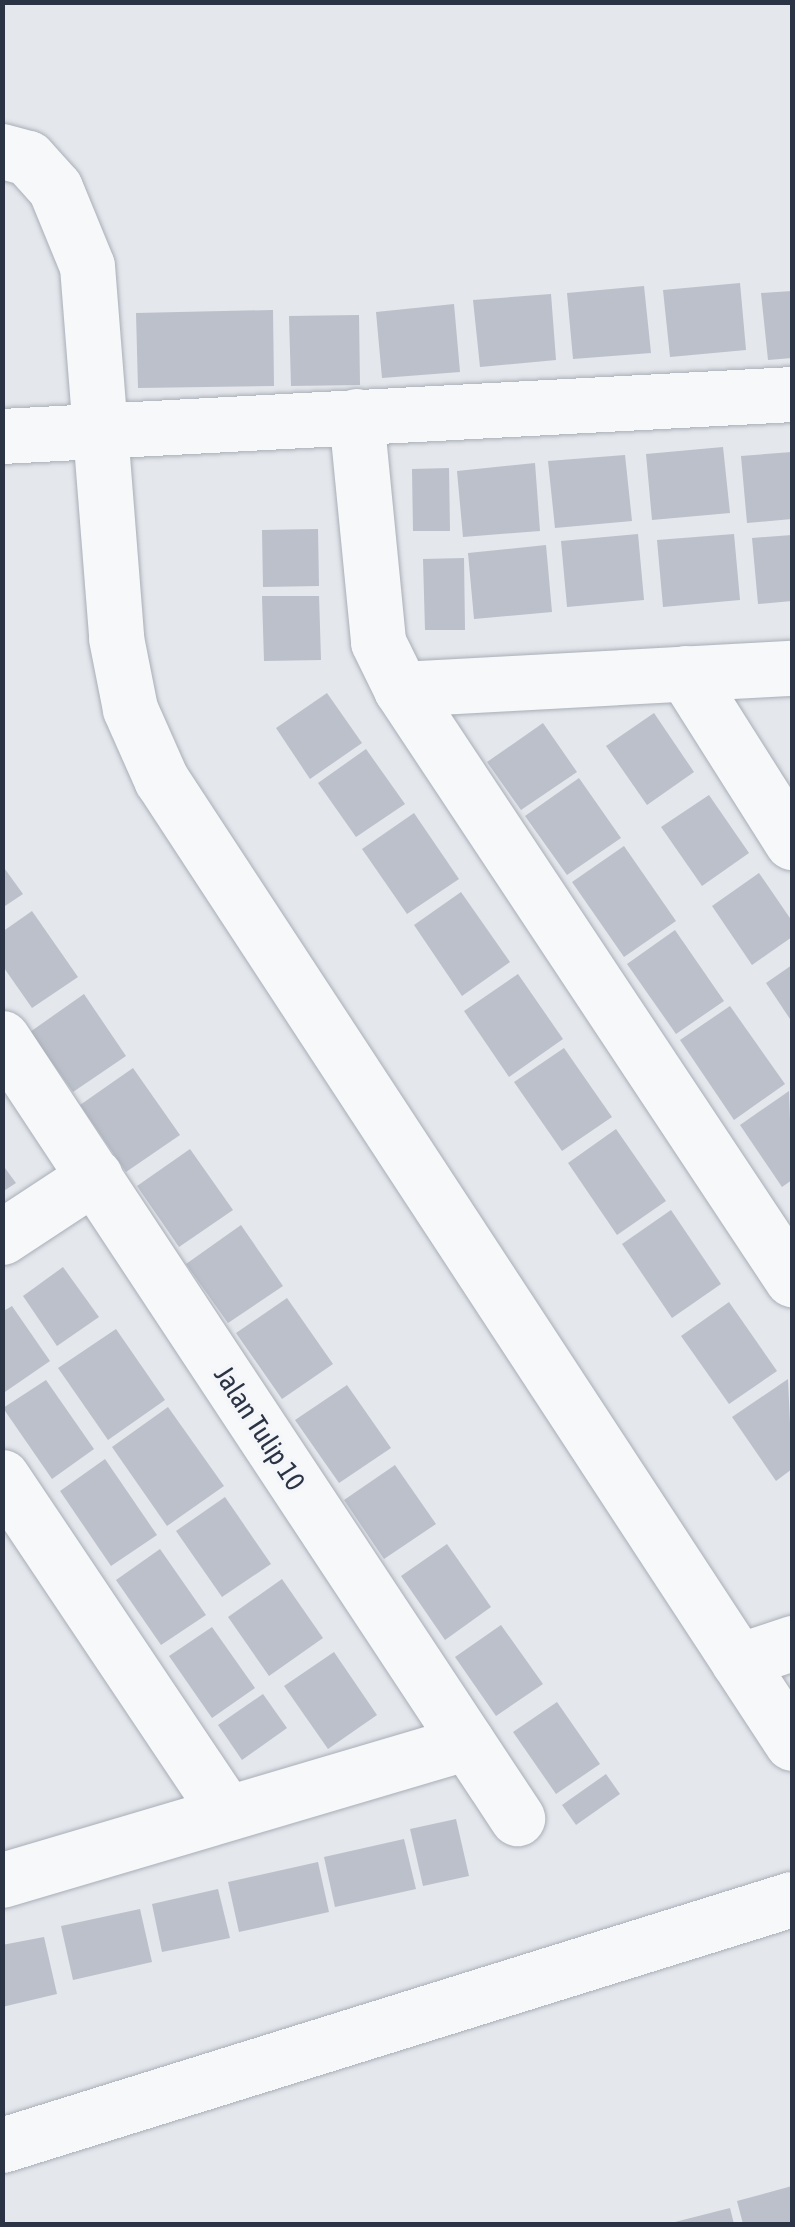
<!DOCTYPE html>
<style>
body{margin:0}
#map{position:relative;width:795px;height:2227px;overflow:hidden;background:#e4e7ec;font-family:"Asap Condensed",sans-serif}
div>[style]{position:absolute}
.building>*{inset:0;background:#bbc0ca}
.roads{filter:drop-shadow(0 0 2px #a9aeb7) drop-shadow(0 0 2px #a9aeb7)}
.street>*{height:55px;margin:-27.5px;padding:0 27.5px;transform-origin:27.5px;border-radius:27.5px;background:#f7f8fa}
span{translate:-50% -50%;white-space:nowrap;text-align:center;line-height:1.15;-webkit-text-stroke:8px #f4f6f9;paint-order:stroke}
.street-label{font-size:28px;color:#2b3445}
.frame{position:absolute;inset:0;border:5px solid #2b3445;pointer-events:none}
</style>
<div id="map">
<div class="building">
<i style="clip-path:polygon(740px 283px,746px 350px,670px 357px,663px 290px)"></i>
<i style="clip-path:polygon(644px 286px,651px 353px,573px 359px,567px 293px)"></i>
<i style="clip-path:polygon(792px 291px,792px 358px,768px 360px,761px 293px)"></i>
<i style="clip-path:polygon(551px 294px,556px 360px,480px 367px,473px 300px)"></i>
<i style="clip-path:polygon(454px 304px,460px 372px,382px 378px,376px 312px)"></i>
<i style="clip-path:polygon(273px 310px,274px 386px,138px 388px,136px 313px)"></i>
<i style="clip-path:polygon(359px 315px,360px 385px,291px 386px,289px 316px)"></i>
<i style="clip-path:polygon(723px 447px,730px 513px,652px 520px,646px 454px)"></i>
<i style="clip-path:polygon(792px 452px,792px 519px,747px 523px,741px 456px)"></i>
<i style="clip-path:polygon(625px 455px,632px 521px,555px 528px,548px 461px)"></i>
<i style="clip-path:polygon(535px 463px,540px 531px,463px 537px,457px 471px)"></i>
<i style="clip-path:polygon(449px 468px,450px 531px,413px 531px,412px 469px)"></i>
<i style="clip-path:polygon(318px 529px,319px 586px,263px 587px,262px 530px)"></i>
<i style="clip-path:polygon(638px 534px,644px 600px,567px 607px,561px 541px)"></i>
<i style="clip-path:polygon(734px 534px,740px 600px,663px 607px,657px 540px)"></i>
<i style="clip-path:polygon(792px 535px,792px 601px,758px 604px,752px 538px)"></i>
<i style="clip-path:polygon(546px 545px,552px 612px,474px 619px,468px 553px)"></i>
<i style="clip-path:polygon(464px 558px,465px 630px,425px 630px,423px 559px)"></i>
<i style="clip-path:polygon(262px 596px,319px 596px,321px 660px,264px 661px)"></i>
<i style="clip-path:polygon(327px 693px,362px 743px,310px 779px,276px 728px)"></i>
<i style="clip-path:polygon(654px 713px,694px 772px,647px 805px,606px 746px)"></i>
<i style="clip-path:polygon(543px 723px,577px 772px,521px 810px,487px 762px)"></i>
<i style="clip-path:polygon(366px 749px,405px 804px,356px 837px,318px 783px)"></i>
<i style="clip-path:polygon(579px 778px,621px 838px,567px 875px,525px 816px)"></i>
<i style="clip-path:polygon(709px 795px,749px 853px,702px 886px,661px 827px)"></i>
<i style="clip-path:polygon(414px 813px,459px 879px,407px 914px,362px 849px)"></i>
<i style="clip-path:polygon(624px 846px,676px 921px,624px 957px,572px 882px)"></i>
<i style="clip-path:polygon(2px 865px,23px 894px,2px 908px)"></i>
<i style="clip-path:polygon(759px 873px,792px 921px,792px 937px,752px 965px,712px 906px)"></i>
<i style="clip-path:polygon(461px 892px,510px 962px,462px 996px,414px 925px)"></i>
<i style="clip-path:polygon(32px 911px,78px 977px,32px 1008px,2px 965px,2px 932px)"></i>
<i style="clip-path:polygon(675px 930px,724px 1001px,676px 1034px,627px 964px)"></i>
<i style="clip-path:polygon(792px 965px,792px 1022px,766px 983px)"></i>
<i style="clip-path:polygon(518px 974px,563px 1039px,509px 1077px,464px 1011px)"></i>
<i style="clip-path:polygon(84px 994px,126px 1056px,73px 1092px,30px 1032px)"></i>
<i style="clip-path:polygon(730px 1006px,785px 1084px,734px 1120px,680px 1040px)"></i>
<i style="clip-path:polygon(564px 1048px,612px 1117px,562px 1151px,514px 1082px)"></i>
<i style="clip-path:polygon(133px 1068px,180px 1135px,126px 1172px,80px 1105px)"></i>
<i style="clip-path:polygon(789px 1091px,792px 1180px,782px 1187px,740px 1125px)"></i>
<i style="clip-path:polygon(616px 1129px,666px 1201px,617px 1235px,568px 1163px)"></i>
<i style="clip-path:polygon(190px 1149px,233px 1210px,179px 1247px,137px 1186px)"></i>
<i style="clip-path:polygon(2px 1164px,16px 1183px,2px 1192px)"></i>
<i style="clip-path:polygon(671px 1210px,721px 1284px,672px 1318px,622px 1244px)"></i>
<i style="clip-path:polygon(241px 1225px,283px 1286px,228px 1323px,186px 1264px)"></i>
<i style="clip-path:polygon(63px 1267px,99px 1317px,57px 1346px,23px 1296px)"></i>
<i style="clip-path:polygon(287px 1298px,333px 1364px,282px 1399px,236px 1333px)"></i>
<i style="clip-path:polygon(729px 1302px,777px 1371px,729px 1404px,681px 1336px)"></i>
<i style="clip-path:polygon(12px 1306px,50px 1361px,2px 1394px,2px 1312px)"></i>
<i style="clip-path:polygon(116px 1329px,165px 1400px,108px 1440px,58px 1368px)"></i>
<i style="clip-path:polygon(788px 1379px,792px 1469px,776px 1481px,732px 1417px)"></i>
<i style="clip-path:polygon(46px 1380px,94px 1449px,52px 1479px,3px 1408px)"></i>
<i style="clip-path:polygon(347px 1385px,391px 1448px,339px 1483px,295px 1420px)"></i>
<i style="clip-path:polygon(168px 1407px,224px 1486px,167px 1526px,112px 1447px)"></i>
<i style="clip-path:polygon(105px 1459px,157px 1535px,111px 1566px,60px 1491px)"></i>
<i style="clip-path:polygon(395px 1465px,436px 1524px,384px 1559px,344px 1500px)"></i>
<i style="clip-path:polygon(225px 1497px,271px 1564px,222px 1597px,176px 1531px)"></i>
<i style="clip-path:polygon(447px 1544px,491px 1607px,445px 1640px,401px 1576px)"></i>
<i style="clip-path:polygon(160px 1549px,206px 1615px,161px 1645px,116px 1580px)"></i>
<i style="clip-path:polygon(282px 1579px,323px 1638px,269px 1676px,228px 1617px)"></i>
<i style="clip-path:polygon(501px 1625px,543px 1684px,496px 1716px,455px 1657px)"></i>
<i style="clip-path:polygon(212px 1627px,255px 1688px,212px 1718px,169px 1656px)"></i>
<i style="clip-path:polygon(334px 1652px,377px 1715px,328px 1749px,284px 1686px)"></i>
<i style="clip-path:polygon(263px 1694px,287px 1728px,242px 1760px,218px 1725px)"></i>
<i style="clip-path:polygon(557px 1702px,600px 1764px,556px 1794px,513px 1732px)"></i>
<i style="clip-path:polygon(606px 1774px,620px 1794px,576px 1825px,562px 1805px)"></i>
<i style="clip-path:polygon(456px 1819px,469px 1876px,423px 1886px,410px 1829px)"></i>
<i style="clip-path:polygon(404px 1839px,416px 1889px,335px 1907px,324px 1857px)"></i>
<i style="clip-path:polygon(318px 1862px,329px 1912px,239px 1932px,228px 1882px)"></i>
<i style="clip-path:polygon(218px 1889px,230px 1938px,162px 1952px,152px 1904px)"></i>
<i style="clip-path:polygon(140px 1909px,152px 1962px,73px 1980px,61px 1926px)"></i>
<i style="clip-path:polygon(44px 1937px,57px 1994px,2px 2007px,2px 1945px)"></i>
<i style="clip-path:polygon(792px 2186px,792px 2224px,743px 2224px,737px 2201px)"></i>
<i style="clip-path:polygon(730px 2208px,734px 2224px,671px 2224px,671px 2223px)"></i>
</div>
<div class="roads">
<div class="street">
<i style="left:2px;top:151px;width:27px;rotate:15deg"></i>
<i style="left:28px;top:158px;width:40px;rotate:48deg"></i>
<i style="left:55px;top:188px;width:84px;rotate:67.7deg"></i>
<i style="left:87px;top:266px;width:373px;rotate:85.5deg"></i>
<i style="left:116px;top:638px;width:72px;rotate:78.8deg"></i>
<i style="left:130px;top:709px;width:77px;rotate:66.1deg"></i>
<i style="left:161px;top:779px;width:1152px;rotate:56.79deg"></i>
<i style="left:356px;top:416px;width:227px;rotate:84.4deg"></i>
<i style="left:378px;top:642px;width:52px;rotate:63.9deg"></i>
<i style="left:401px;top:689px;width:708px;rotate:56.47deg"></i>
<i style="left:2px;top:436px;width:791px;rotate:-3.04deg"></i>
<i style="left:685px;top:673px;width:200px;rotate:57.7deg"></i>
<i style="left:401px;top:689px;width:392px;rotate:-3.1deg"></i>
<i style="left:2px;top:1038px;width:935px;rotate:56.56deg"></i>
<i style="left:2px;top:1237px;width:111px;rotate:-33.3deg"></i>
<i style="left:2px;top:1477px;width:404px;rotate:56.2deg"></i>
<i style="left:738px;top:1661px;width:57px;rotate:-18.4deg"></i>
<i style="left:2px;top:1880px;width:485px;rotate:-16.5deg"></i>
<i style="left:2px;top:2145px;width:827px;rotate:-17.3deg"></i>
</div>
</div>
<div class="street-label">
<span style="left:260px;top:1428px;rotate:57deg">Jalan Tulip 10</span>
</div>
<div class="frame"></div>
</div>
